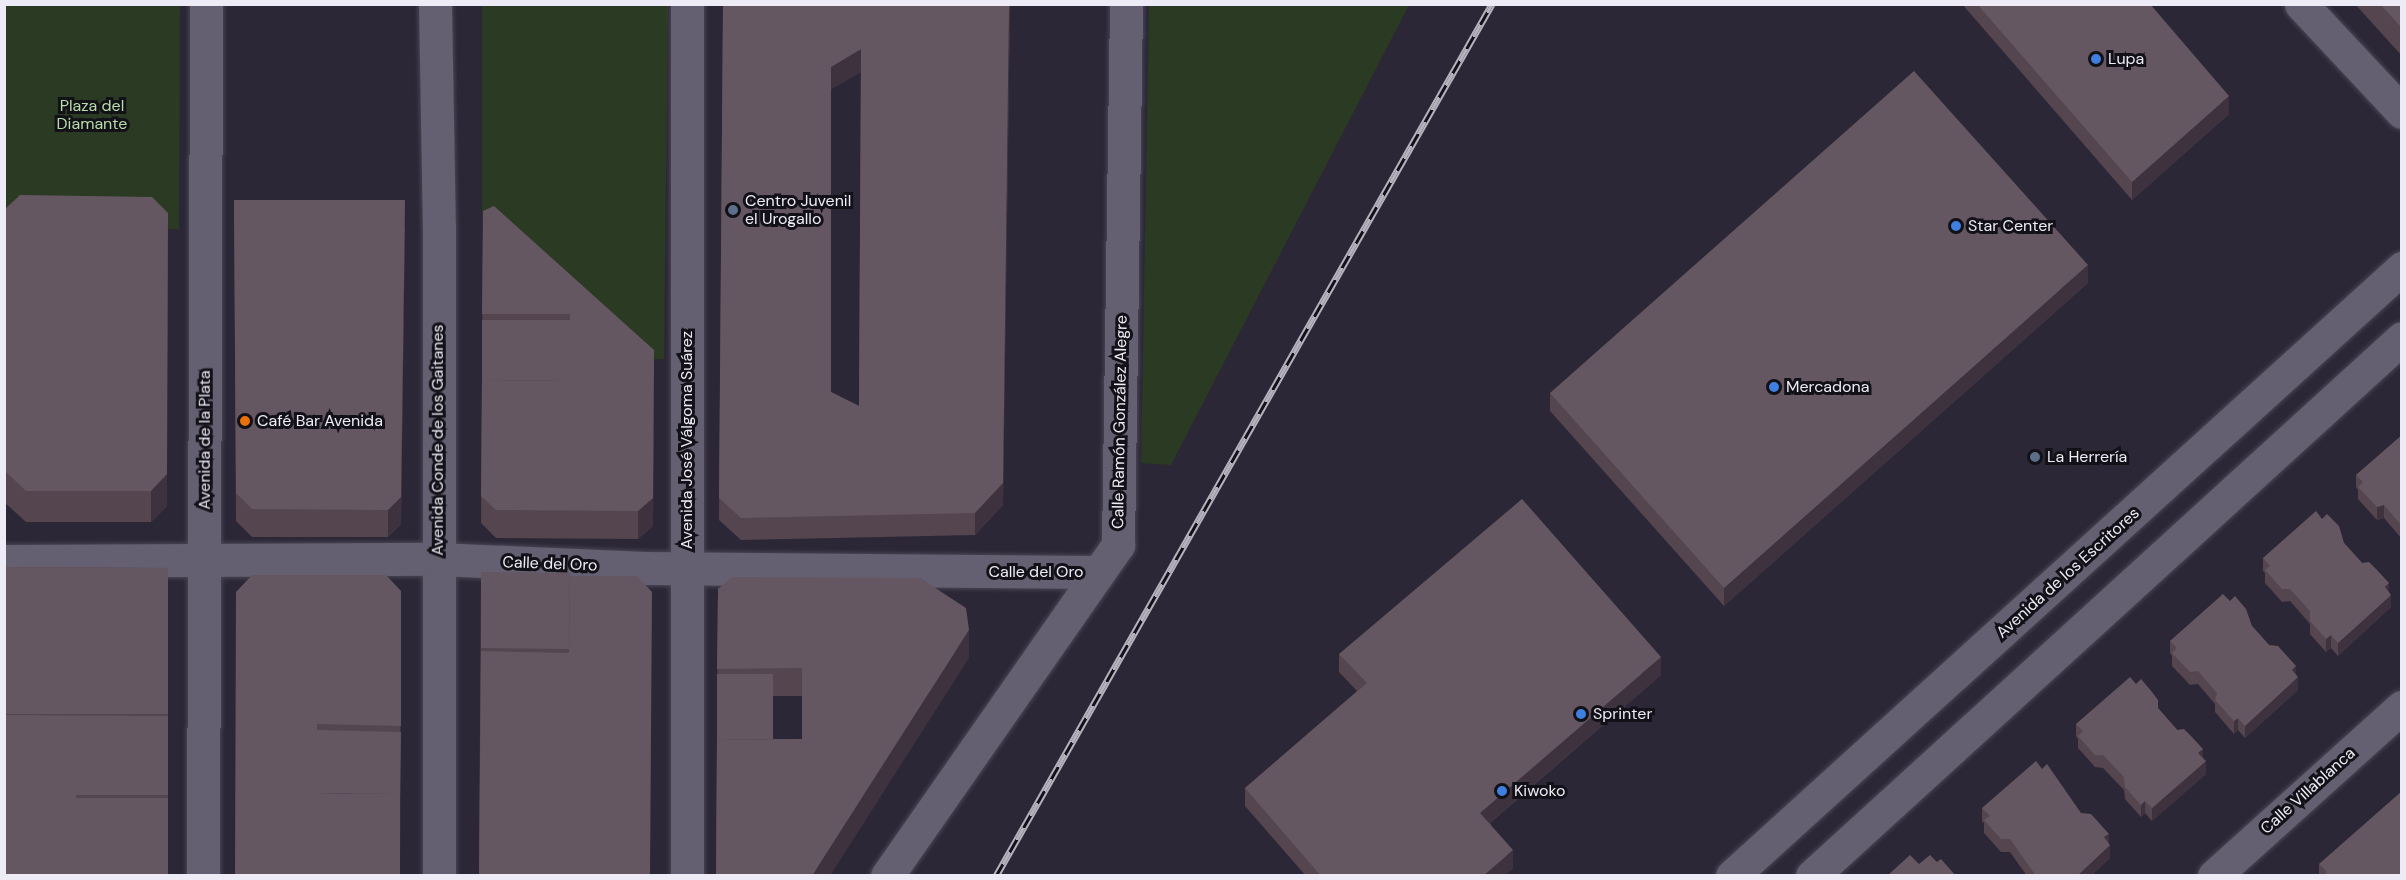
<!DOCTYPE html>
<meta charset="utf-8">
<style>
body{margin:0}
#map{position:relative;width:2406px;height:880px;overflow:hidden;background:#2b2737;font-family:"DM Sans",sans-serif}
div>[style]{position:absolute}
.green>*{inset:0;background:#2a3a23}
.roads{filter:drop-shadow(0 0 2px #484552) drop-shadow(0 0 2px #484552)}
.street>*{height:33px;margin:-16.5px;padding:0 16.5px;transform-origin:16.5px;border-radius:16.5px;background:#645f71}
.secondary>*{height:33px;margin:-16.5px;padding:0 16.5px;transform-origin:16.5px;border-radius:16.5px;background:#645f71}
.rail>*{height:7px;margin-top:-3.5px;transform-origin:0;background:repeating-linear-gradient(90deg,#131118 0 14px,#b5b2be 0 28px);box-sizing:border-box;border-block:2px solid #b5b2be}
.wall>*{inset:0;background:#54454f}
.shaded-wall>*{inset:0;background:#3d323e}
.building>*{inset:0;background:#655761}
.dots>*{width:16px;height:16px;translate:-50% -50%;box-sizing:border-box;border:3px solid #131118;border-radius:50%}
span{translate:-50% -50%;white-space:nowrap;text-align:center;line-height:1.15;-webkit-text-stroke:6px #131118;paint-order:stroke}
.poi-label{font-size:16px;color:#edebf5}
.left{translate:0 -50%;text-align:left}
.park-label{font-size:16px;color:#b8dda8}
.street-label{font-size:16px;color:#edebf5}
.frame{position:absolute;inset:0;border:6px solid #edebf5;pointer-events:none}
</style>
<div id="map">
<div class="green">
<i style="clip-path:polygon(5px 5px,180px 5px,179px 229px,5px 226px)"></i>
<i style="clip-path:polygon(482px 5px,668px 5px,664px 359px,652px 359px,493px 220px,482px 218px)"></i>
<i style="clip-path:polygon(1149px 5px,1409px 5px,1171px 465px,1141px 463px)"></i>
</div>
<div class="roads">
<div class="street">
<i style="left:435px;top:4px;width:222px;rotate:89deg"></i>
<i style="left:439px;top:226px;width:650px;rotate:90deg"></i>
<i style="left:2301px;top:4px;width:148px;rotate:46.9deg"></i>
<i style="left:4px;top:561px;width:434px;rotate:-0.3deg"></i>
<i style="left:438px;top:559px;width:208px;rotate:2.5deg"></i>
<i style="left:646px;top:568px;width:450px;rotate:0.5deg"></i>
<i style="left:203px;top:876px;width:872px;rotate:-89.8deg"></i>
<i style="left:687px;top:876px;width:872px;rotate:-90deg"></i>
<i style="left:887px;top:876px;width:404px;rotate:-55.1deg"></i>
<i style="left:1118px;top:545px;width:541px;rotate:-89.15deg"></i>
<i style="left:2214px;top:876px;width:253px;rotate:-42deg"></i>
</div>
<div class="secondary">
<i style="left:1732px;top:876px;width:905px;rotate:-42.22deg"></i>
<i style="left:1812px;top:876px;width:798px;rotate:-42.36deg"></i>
</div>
</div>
<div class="rail">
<i style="left:996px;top:876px;width:1003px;rotate:-60.37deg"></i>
</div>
<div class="wall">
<i style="clip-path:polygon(evenodd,723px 4px,1010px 4px,1003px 505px,975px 535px,741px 540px,719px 520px,723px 4px,861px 72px,859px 406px,831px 392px,831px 89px,861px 72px)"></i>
<i style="clip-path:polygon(1962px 4px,2150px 4px,2229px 114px,2132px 200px)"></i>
<i style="clip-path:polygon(2355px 4px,2402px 4px,2402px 56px)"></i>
<i style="clip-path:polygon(234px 200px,405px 227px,401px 524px,388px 537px,252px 537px,236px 521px)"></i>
<i style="clip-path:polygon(4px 210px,167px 506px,151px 522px,26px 522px,4px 502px)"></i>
<i style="clip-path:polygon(483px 211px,654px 350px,653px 526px,638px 539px,496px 538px,481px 523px)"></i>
<i style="clip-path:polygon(2088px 283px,1724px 606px,1550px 411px,1550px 393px)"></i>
<i style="clip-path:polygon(2402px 435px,2402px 539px,2384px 518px,2377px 520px,2358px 499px,2358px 490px,2356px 487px,2356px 475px)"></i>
<i style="clip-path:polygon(2322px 519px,2389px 592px,2391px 607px,2338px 656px,2331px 648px,2326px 652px,2310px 634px,2310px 624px,2290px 601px,2282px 602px,2265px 583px,2265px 573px,2263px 571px,2263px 558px)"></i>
<i style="clip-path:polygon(4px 567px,168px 568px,168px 876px,4px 876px)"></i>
<i style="clip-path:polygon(481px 572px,570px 576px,637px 576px,479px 876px)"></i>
<i style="clip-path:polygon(evenodd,718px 589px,969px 658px,716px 876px,718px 589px,773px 696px,802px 696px,802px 739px,773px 739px,773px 696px)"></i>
<i style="clip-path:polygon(401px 591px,400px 876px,236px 592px)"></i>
<i style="clip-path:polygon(2252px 626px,2296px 675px,2298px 690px,2245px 738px,2238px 730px,2234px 734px,2215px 712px,2215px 704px,2198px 684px,2190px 685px,2172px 666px,2172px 656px,2170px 653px,2170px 641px)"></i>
<i style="clip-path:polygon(1339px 654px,1661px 675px,1490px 823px,1513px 868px,1504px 876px,1306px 876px,1245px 806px,1245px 788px,1357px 691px,1339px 672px)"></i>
<i style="clip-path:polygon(2136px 684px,2203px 758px,2206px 774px,2152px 821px,2145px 813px,2141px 817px,2125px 799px,2124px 790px,2103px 768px,2095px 767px,2078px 748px,2078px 739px,2076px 736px,2076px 724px)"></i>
<i style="clip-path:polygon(1982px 808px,2081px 813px,2109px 843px,2110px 858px,2091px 876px,2027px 876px,2010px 852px,2001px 852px,1984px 833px,1984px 823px,1982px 821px)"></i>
<i style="clip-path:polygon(2319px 864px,2402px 876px,2319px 876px)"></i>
</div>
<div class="shaded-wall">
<i style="clip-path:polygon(1010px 4px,1003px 505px,975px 535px,975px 513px)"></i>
<i style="clip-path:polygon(861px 49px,861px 72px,831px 89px,831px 67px)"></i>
<i style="clip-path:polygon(2229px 96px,2229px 114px,2132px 200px,2132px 182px)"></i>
<i style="clip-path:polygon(168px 213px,167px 506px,151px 522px,151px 491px)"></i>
<i style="clip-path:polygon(405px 227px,401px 524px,388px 537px,388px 510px)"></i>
<i style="clip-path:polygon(2088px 265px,2088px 283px,1724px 606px,1724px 588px)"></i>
<i style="clip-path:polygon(654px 378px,653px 526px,638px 539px,638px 511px)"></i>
<i style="clip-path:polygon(2384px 505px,2384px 518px,2377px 520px,2377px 507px)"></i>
<i style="clip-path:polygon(2389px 583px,2389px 596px,2385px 587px)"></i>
<i style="clip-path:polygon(2391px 595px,2391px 607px,2338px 656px,2338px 643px)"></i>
<i style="clip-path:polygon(969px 630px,969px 658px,830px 876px,812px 876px)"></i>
<i style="clip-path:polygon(2331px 635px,2331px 648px,2326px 652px,2326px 639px)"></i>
<i style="clip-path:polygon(1661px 657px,1661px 675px,1480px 831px,1480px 813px)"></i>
<i style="clip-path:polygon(2296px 666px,2296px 679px,2292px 670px)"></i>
<i style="clip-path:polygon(2298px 677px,2298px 690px,2245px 738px,2245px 726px)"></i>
<i style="clip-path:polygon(2238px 718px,2238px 730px,2234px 734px,2234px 721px)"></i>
<i style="clip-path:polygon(2203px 749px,2203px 762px,2198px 753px)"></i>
<i style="clip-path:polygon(2206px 761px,2206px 774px,2152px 821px,2152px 808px)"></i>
<i style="clip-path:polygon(2145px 801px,2145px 813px,2141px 817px,2141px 805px)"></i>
<i style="clip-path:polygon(2109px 834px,2109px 846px,2104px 837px)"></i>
<i style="clip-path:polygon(2110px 845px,2110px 858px,2091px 876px,2077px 876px)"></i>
<i style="clip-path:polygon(1513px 850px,1513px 868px,1504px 876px,1483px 876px)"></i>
</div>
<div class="building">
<i style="clip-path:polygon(evenodd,723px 4px,1009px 4px,1003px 483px,975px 513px,741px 518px,719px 498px,723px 4px,861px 49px,859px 406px,831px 392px,831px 67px,861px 49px)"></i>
<i style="clip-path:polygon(1977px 4px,2150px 4px,2229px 96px,2132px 182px)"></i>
<i style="clip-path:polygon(2380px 4px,2402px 4px,2402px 28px)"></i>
<i style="clip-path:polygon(1914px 71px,2088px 265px,1724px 588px,1550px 393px)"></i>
<i style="clip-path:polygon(20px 195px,152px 197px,168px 213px,167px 474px,151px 491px,26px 491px,4px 470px,4px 210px)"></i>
<i style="clip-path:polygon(234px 200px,405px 200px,401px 497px,388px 510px,252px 509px,236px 493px)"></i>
<i style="clip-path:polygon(494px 206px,654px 350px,653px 498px,638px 511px,496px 510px,481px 496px,482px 381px,570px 380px,570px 314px,482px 314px,483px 211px)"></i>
<i style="clip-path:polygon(482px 320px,570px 320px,570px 380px,482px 381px)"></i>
<i style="clip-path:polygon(2402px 435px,2402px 526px,2384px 505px,2377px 507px,2358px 487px,2363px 482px,2356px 475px)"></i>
<i style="clip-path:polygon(1522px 499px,1661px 657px,1480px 813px,1513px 850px,1483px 876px,1321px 876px,1245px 788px,1367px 683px,1339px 654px)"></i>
<i style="clip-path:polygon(2316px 511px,2322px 519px,2327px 514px,2339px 526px,2344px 543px,2362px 563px,2369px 562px,2377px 570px,2389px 583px,2385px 587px,2391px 595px,2338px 643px,2331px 635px,2326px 639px,2310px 621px,2310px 611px,2290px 589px,2282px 589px,2265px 570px,2270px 566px,2263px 558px)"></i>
<i style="clip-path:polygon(4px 567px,168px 568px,168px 714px,4px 714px)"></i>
<i style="clip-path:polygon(481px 572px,570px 573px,569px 649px,481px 648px)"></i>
<i style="clip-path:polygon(252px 575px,386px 575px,401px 591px,401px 726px,317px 724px,317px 793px,400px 794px,400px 876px,235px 876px,236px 592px)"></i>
<i style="clip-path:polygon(570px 576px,637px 576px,652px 592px,650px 876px,479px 876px,481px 651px,569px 653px)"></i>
<i style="clip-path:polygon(732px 577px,920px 578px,966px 608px,969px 630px,812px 876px,716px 876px,717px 740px,802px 739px,802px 668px,717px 669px,718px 589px)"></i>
<i style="clip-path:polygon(2223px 594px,2230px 601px,2235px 596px,2246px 609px,2252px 626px,2269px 645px,2278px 646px,2296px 666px,2292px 670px,2298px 677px,2245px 726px,2238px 718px,2234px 721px,2215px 700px,2217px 693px,2198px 671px,2190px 672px,2172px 653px,2177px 648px,2170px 641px)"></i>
<i style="clip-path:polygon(717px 674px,773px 674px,773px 739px,717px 740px)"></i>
<i style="clip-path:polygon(2130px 677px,2136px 684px,2141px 679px,2152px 692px,2158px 700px,2158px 708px,2177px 730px,2184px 729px,2191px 736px,2203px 749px,2198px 753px,2206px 761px,2152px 808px,2145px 801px,2141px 805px,2125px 787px,2124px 777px,2103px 755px,2095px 755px,2078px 736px,2083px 731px,2076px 724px)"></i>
<i style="clip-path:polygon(4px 715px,168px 716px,168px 795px,76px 795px,76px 876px,4px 876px)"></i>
<i style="clip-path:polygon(317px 730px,401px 732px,400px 799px,400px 794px,317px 793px)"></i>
<i style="clip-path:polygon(2036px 761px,2042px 769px,2047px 764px,2081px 813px,2091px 814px,2109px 834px,2104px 837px,2110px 845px,2077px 876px,2036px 876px,2010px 839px,2001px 839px,1984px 820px,1990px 816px,1982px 808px)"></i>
<i style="clip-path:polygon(2402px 791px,2402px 876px,2323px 876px,2327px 872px,2319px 864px)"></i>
<i style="clip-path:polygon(76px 798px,168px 798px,168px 876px,76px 876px)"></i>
<i style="clip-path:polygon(1910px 855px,1919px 864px,1930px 855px,1937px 862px,1941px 859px,1956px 876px,1887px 876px)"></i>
</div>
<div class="dots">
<i style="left:2096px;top:59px;background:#3f7fe0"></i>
<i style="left:733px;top:210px;background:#5c6f8a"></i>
<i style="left:1956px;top:226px;background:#3f7fe0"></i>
<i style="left:1774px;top:387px;background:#3f7fe0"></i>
<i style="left:245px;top:421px;background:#e8710a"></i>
<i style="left:2035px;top:457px;background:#5c6f8a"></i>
<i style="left:1581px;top:714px;background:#3f7fe0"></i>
<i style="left:1502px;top:791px;background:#3f7fe0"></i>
</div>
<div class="poi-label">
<span class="left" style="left:2108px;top:59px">Lupa</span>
<span class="left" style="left:745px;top:210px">Centro Juvenil<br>el Urogallo</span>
<span class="left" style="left:1968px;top:226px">Star Center</span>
<span class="left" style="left:1786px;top:387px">Mercadona</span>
<span class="left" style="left:257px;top:421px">Café Bar Avenida</span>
<span class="left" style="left:2047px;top:457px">La Herrería</span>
<span class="left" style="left:1593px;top:714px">Sprinter</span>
<span class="left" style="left:1514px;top:791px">Kiwoko</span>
</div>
<div class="park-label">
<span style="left:92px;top:115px">Plaza del<br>Diamante</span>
</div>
<div class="street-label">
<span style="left:1120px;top:422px;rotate:-89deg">Calle Ramón González Alegre</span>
<span style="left:205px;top:440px;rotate:-90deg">Avenida de la Plata</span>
<span style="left:438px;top:440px;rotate:-90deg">Avenida Conde de los Gaitanes</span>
<span style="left:687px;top:440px;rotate:-90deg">Avenida José Válgoma Suárez</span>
<span style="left:550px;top:564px;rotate:2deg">Calle del Oro</span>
<span style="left:1036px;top:572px">Calle del Oro</span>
<span style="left:2068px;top:573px;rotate:-42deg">Avenida de los Escritores</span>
<span style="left:2308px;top:791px;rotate:-42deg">Calle Villablanca</span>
</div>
<div class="frame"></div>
</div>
